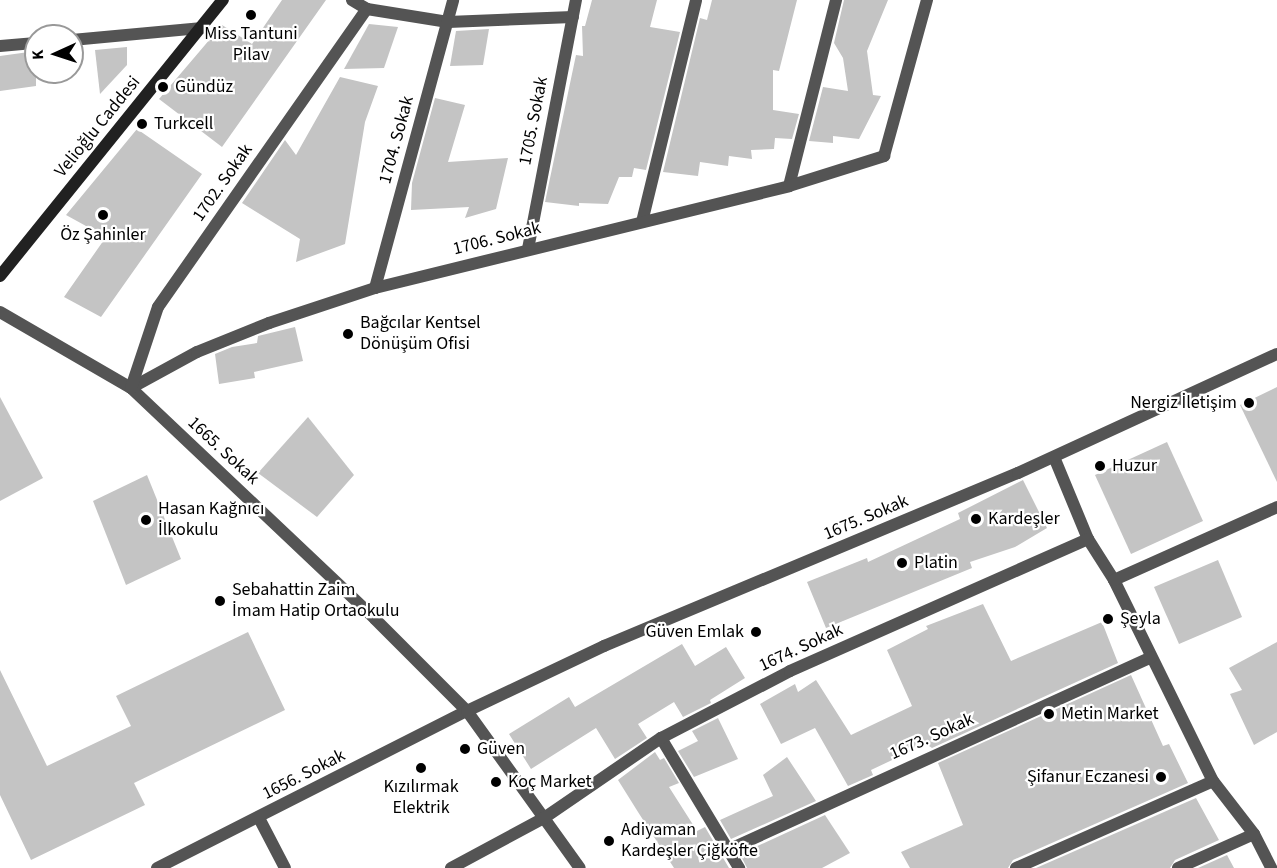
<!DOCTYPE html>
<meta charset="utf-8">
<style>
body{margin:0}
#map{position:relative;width:1277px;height:868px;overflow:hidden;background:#fff;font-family:"Source Sans 3",sans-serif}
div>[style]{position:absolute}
.building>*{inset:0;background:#c4c4c4}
.street>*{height:12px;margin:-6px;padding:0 6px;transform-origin:6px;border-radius:6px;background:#545454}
.secondary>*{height:12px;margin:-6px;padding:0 6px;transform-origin:6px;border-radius:6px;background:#212121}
.dots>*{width:16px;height:16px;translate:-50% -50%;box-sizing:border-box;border:3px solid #fff;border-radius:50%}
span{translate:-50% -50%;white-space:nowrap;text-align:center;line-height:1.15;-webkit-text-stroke:4.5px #fff;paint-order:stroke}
.poi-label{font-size:18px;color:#000}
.left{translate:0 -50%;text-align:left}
.right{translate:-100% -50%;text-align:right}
.street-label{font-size:18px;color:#000}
.north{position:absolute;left:24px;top:24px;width:60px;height:60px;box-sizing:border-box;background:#fff;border:2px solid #999;border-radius:50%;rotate:267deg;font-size:16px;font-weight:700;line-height:24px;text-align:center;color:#000}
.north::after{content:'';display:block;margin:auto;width:21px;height:27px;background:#000;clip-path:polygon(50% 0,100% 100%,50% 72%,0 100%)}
</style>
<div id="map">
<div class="building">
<i style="clip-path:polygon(282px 0,326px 0,222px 147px,159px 99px,222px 25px,252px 44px)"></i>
<i style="clip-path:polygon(592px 0,657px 0,650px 27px,680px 32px,646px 170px,634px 168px,632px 177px,619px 177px,608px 204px,579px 203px,579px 206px,545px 202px,576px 55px,583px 56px,582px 26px,585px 26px)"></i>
<i style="clip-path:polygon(712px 0,797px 0,779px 71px,773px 70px,773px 110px,799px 114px,792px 139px,775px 138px,774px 149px,751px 150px,752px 159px,729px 156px,728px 166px,700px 162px,698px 176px,663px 172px,700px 18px,707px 20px)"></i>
<i style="clip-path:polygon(844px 0,888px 0,867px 51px,873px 95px,881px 96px,859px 139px,833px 136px,833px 143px,809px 141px,823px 87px,848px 91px,843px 58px,834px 43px)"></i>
<i style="clip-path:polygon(369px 24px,398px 27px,384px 68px,344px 69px)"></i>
<i style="clip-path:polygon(489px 29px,483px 65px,450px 66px,456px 31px)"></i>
<i style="clip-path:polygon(127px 47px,127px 65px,100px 94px,95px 50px)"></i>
<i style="clip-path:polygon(36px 51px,36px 86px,0 91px,0 56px)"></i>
<i style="clip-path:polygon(340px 77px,378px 86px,365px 122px,345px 244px,296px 262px,300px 239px,242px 203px,285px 140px,296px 155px)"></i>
<i style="clip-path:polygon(435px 98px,465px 105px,448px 162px,508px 158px,496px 209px,465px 218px,469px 207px,411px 210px,412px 183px)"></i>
<i style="clip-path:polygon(137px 129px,202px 174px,101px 317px,64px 297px,106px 237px,66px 215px)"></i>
<i style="clip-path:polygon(295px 327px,303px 361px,254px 372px,255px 378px,219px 384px,215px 354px,232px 347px,257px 343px,258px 336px)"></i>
<i style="clip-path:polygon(1277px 387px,1277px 482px,1240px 405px)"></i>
<i style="clip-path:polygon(0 397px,43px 478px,0 501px)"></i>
<i style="clip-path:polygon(308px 417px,354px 475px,317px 517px,258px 473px)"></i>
<i style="clip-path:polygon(1167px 442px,1203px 521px,1131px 554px,1095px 475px)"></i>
<i style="clip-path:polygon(147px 475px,181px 559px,126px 585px,93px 501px)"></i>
<i style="clip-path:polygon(1023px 480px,1047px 528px,1015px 547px,970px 562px,972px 568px,826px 628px,807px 582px,867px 558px,868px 562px,960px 519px,958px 513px)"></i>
<i style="clip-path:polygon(1218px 560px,1242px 617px,1179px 644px,1154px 587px)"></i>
<i style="clip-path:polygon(983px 604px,1011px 661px,1102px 622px,1118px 663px,932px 748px,926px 744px,871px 770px,873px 775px,848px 786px,815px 728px,781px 744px,760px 704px,795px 684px,798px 692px,816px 680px,851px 735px,912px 706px,887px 650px,928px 629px,926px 626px)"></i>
<i style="clip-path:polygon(248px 632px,285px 710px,134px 783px,145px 805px,31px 860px,0 795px,0 670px,47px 766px,131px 726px,116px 696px)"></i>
<i style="clip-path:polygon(1277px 642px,1277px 732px,1254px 745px,1230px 694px,1242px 690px,1229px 668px)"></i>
<i style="clip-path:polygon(682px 644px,695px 666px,726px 647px,745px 678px,710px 700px,711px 703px,683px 717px,674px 702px,638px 724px,647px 738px,615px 759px,596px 728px,531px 769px,509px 734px,569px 697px,575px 707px)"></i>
<i style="clip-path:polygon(1131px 675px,1163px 746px,1169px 744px,1188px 783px,1013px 860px,1008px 868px,910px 868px,901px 852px,963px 825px,938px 763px)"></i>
<i style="clip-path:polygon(718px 718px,738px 759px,694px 777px,678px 751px,698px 741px,692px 731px)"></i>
<i style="clip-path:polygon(655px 752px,660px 760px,664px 758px,679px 783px,669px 787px,697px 831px,705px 827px,729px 868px,674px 868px,638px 812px,618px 780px)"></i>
<i style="clip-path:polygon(787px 757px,816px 801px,731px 839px,720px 820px,773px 796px,763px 775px)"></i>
<i style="clip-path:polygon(1196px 798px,1219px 840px,1175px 860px,1170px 868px,1036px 868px)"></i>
<i style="clip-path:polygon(825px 815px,850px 853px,822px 868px,747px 868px,740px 854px)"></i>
<i style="clip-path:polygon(1227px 855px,1234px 868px,1198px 868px)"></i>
</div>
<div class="street">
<i style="left:352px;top:0;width:17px;rotate:31deg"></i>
<i style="left:367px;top:9px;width:82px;rotate:9.1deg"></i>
<i style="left:448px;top:22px;width:125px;rotate:-2.3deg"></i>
<i style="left:72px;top:40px;width:131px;rotate:-5.3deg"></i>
<i style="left:0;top:46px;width:36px;rotate:-5deg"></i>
<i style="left:789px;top:186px;width:192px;rotate:-75.8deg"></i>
<i style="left:642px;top:222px;width:228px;rotate:-76.3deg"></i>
<i style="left:528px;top:249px;width:254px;rotate:-79.1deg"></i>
<i style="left:375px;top:288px;width:298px;rotate:-74.8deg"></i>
<i style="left:0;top:312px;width:151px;rotate:30.1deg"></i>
<i style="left:131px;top:388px;width:336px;rotate:43.4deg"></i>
<i style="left:375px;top:619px;width:130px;rotate:45deg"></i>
<i style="left:467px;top:711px;width:193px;rotate:54.3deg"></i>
<i style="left:131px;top:388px;width:75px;rotate:-28.6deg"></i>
<i style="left:197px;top:352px;width:78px;rotate:-21.9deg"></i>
<i style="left:269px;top:323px;width:112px;rotate:-18.3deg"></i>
<i style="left:375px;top:288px;width:426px;rotate:-13.8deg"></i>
<i style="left:789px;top:186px;width:100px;rotate:-17.5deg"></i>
<i style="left:884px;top:156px;width:162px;rotate:-74.6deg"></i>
<i style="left:131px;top:388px;width:85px;rotate:-71.6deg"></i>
<i style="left:158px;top:307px;width:364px;rotate:-55deg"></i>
<i style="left:1054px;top:457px;width:89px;rotate:67.5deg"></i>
<i style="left:1088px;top:539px;width:49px;rotate:57.6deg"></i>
<i style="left:1114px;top:580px;width:224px;rotate:63.8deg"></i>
<i style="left:1213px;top:781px;width:67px;rotate:52.3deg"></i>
<i style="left:1254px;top:834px;width:38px;rotate:63deg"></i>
<i style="left:1114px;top:580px;width:179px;rotate:-24.1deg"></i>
<i style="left:661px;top:738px;width:152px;rotate:59deg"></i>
<i style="left:259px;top:818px;width:56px;rotate:62.5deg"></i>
<i style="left:728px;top:850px;width:465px;rotate:-24.5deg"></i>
<i style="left:157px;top:868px;width:347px;rotate:-26.9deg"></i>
<i style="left:467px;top:711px;width:152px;rotate:-25.4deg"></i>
<i style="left:604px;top:646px;width:449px;rotate:-22.7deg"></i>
<i style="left:1018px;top:473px;width:285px;rotate:-24.7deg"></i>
<i style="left:451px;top:868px;width:106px;rotate:-28.3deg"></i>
<i style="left:544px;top:818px;width:142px;rotate:-34.4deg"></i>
<i style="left:661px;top:738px;width:145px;rotate:-27.4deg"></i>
<i style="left:790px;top:671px;width:326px;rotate:-23.9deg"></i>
<i style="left:1016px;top:868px;width:215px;rotate:-23.8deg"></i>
<i style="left:1178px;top:868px;width:83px;rotate:-24.1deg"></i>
</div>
<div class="secondary">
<i style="left:0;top:276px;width:355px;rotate:-51.1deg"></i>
</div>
<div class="dots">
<i style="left:251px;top:15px;background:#000"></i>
<i style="left:163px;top:87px;background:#000"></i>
<i style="left:142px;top:124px;background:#000"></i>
<i style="left:103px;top:215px;background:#000"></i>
<i style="left:348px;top:334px;background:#000"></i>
<i style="left:1249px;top:403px;background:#000"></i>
<i style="left:1100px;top:466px;background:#000"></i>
<i style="left:976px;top:519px;background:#000"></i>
<i style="left:146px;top:520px;background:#000"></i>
<i style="left:902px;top:563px;background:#000"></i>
<i style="left:220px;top:601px;background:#000"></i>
<i style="left:1108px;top:619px;background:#000"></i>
<i style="left:756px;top:632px;background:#000"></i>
<i style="left:1049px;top:714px;background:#000"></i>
<i style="left:465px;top:749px;background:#000"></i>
<i style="left:421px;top:768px;background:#000"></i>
<i style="left:1161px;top:777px;background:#000"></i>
<i style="left:496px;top:782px;background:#000"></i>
<i style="left:609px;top:841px;background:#000"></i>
</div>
<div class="poi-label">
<span style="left:251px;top:45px">Miss Tantuni<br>Pilav</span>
<span class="left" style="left:175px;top:87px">Gündüz</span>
<span class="left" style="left:154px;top:124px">Turkcell</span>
<span style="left:103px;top:235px">Öz Şahinler</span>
<span class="left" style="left:360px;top:334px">Bağcılar Kentsel<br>Dönüşüm Ofisi</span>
<span class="right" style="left:1237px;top:403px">Nergiz İletişim</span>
<span class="left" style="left:1112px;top:466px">Huzur</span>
<span class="left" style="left:158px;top:520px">Hasan Kağnıcı<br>İlkokulu</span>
<span class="left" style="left:988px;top:519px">Kardeşler</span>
<span class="left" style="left:914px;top:563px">Platin</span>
<span class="left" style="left:232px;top:601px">Sebahattin Zaim<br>İmam Hatip Ortaokulu</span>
<span class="left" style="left:1120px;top:619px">Şeyla</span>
<span class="right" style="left:744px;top:632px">Güven Emlak</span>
<span class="left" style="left:1061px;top:714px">Metin Market</span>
<span class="left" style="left:477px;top:749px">Güven</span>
<span class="right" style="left:1149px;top:777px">Şifanur Eczanesi</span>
<span class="left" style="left:508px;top:782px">Koç Market</span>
<span style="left:421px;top:798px">Kızılırmak<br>Elektrik</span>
<span class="left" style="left:621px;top:841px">Adiyaman<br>Kardeşler Çiğköfte</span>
</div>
<div class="street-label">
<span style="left:534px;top:121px;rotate:-79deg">1705. Sokak</span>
<span style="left:98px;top:127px;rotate:-51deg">Velioğlu Caddesi</span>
<span style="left:397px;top:140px;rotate:-75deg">1704. Sokak</span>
<span style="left:223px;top:183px;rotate:-55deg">1702. Sokak</span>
<span style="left:497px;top:239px;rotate:-14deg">1706. Sokak</span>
<span style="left:223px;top:451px;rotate:43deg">1665. Sokak</span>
<span style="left:866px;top:518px;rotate:-23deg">1675. Sokak</span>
<span style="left:801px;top:648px;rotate:-25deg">1674. Sokak</span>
<span style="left:932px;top:737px;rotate:-24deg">1673. Sokak</span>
<span style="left:304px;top:775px;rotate:-27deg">1656. Sokak</span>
</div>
<div class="north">K</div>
</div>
